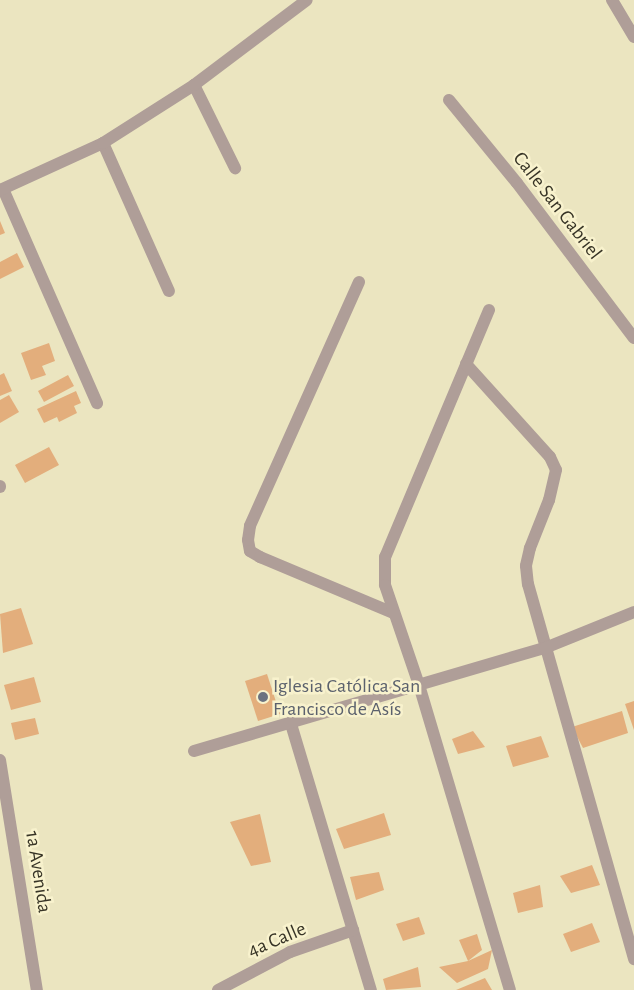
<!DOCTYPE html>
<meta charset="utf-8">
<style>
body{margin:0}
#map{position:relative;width:634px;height:990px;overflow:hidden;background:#ebe5c0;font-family:"Alegreya Sans",sans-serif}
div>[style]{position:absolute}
.building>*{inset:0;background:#e3ae7c}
.minor>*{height:12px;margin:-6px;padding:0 6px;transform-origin:6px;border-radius:6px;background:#af9e98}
.dots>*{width:14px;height:14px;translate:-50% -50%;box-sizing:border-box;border:2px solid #f8f2cd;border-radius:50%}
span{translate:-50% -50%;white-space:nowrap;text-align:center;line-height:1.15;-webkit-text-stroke:5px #f8f2cd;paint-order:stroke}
.street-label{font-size:20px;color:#373426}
.worship-label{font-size:20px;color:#5b616d}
.left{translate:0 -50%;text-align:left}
</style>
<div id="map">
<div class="building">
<i style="clip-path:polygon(0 221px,5px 233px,0 235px)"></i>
<i style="clip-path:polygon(17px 253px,24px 267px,0 279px,0 262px)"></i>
<i style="clip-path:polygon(49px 343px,55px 361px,42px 366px,46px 375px,31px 380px,21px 353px)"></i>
<i style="clip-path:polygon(4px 373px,12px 391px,0 396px,0 375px)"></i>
<i style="clip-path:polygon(68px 375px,74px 386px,44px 402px,38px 391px)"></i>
<i style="clip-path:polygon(76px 391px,81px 403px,74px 406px,77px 413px,59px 422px,57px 417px,44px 423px,37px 409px)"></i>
<i style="clip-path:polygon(9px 395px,19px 412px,0 423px,0 400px)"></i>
<i style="clip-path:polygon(49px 447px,59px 465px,25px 483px,15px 465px)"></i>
<i style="clip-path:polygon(21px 608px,33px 644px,3px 653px,0 614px)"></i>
<i style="clip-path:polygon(267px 674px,280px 714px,258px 721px,245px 681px)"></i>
<i style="clip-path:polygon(34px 677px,41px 702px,11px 710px,4px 685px)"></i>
<i style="clip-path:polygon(634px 701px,634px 730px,625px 704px)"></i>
<i style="clip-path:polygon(622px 711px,628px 733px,583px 748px,572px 727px)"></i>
<i style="clip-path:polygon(35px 718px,39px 734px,15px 740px,11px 723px)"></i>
<i style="clip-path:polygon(473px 731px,485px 747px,458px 754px,452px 739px)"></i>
<i style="clip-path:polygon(541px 736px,549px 757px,513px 767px,506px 746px)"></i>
<i style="clip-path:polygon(384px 813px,391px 835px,344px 849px,336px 829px)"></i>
<i style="clip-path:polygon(260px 814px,271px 862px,251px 866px,230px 822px)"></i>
<i style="clip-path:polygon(592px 865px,600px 885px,571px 893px,560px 876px)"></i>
<i style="clip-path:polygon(379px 872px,384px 890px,356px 900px,350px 877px)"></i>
<i style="clip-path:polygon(540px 885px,543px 907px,518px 913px,513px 893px)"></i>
<i style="clip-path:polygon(419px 917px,425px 934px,403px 941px,396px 924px)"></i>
<i style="clip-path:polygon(592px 923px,600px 942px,571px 952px,563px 934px)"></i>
<i style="clip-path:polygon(477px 934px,482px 950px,468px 961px,492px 950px,488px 969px,457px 983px,439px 967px,468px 961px,459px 940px)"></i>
<i style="clip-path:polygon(418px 967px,421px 987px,386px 990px,383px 979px)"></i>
<i style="clip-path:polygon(485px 978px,492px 990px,456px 990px)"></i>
</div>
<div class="minor">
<i style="left:612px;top:0;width:43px;rotate:59.3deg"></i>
<i style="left:194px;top:85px;width:93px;rotate:63.7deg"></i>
<i style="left:449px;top:100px;width:107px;rotate:50.7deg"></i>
<i style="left:517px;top:183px;width:194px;rotate:53deg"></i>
<i style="left:103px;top:143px;width:162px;rotate:66deg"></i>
<i style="left:3px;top:189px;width:234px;rotate:66.3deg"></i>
<i style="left:0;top:190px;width:113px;rotate:-24.5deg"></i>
<i style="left:103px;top:143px;width:108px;rotate:-32.5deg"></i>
<i style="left:194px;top:85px;width:141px;rotate:-37deg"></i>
<i style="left:359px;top:282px;width:267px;rotate:114.1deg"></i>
<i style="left:250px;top:526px;width:14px;rotate:98deg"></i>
<i style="left:248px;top:540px;width:11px;rotate:80deg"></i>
<i style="left:250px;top:551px;width:12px;rotate:31deg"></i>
<i style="left:260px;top:557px;width:144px;rotate:22.8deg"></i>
<i style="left:489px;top:310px;width:268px;rotate:112.8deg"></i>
<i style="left:385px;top:557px;width:28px;rotate:90deg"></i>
<i style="left:385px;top:585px;width:106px;rotate:71.2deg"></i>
<i style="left:419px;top:685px;width:318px;rotate:73.4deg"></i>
<i style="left:466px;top:364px;width:125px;rotate:47.9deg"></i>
<i style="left:550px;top:457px;width:14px;rotate:65deg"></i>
<i style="left:556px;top:470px;width:31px;rotate:103deg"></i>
<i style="left:549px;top:500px;width:52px;rotate:111.6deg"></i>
<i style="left:530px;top:548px;width:18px;rotate:103deg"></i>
<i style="left:526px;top:566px;width:18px;rotate:84deg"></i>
<i style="left:528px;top:584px;width:390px;rotate:74.2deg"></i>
<i style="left:0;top:486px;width:1px;rotate:90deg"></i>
<i style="left:291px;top:724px;width:278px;rotate:73.3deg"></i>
<i style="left:194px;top:751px;width:366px;rotate:-16.4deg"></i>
<i style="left:545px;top:648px;width:96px;rotate:-22deg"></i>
<i style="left:0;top:760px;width:233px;rotate:80.9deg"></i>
<i style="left:218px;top:990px;width:81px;rotate:-27.8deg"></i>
<i style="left:290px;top:952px;width:67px;rotate:-19.2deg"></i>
</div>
<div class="dots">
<i style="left:263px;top:697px;background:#6b7280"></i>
</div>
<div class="street-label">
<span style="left:557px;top:206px;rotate:52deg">Calle San Gabriel</span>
<span style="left:38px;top:872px;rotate:81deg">1a Avenida</span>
<span style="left:277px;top:940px;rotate:-23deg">4a Calle</span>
</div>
<div class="worship-label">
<span class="left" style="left:273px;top:698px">Iglesia Católica San<br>Francisco de Asís</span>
</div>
</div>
